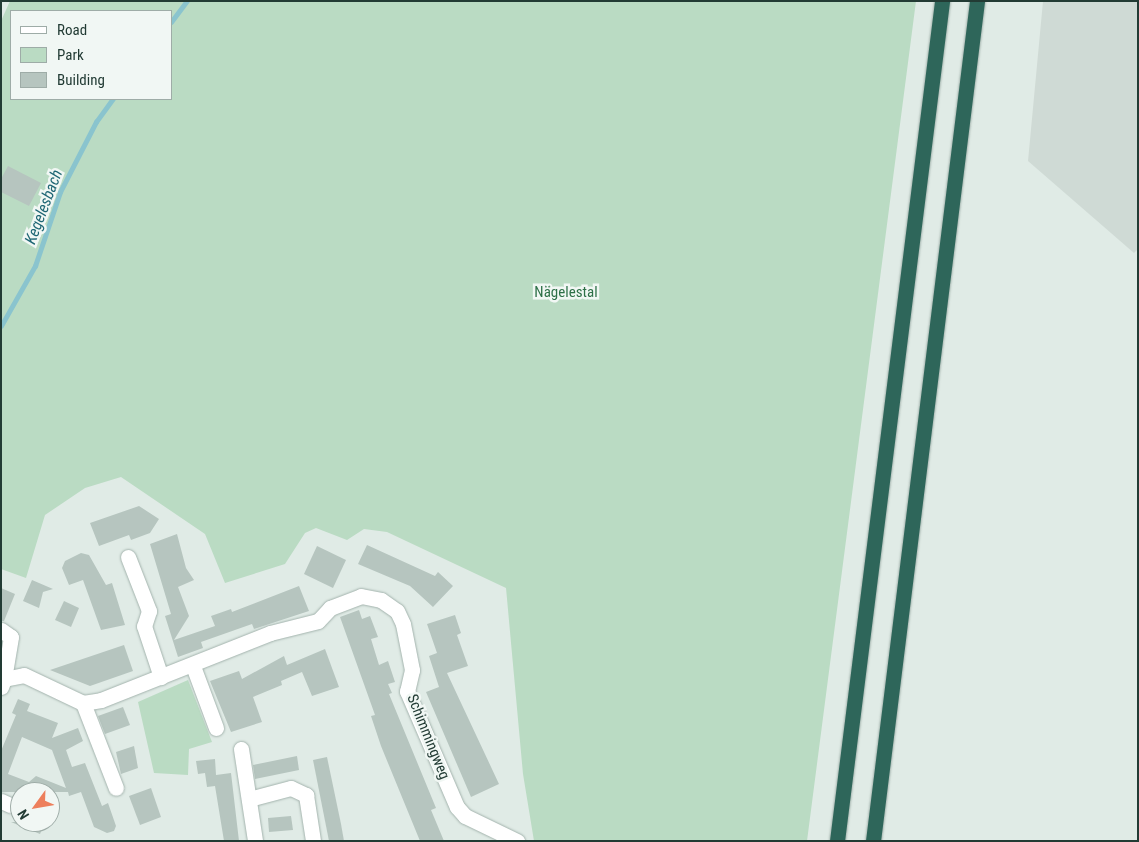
<!DOCTYPE html>
<meta charset="utf-8">
<style>
body{margin:0}
#map{position:relative;width:1139px;height:842px;overflow:hidden;background:#e0ebe6;font-family:"Roboto Condensed",sans-serif}
div>[style]{position:absolute}
.built>*{inset:0;background:#cfdad5}
.green>*{inset:0;background:#badbc3}
.stream>*{height:4.5px;margin:-2.25px;padding:0 2.25px;transform-origin:2.25px;border-radius:2.25px;background:#8ac4ce}
.building>*{inset:0;background:#b6c5bf}
.roads{filter:drop-shadow(0 0 1px #a3b3ad) drop-shadow(0 0 1px #a3b3ad)}
.minor>*{height:15px;margin:-7.5px;padding:0 7.5px;transform-origin:7.5px;border-radius:7.5px;background:#fff}
.motorway>*{height:15px;margin:-7.5px;padding:0 7.5px;transform-origin:7.5px;border-radius:7.5px;background:#2e665a}
span{translate:-50% -50%;white-space:nowrap;text-align:center;line-height:1.15;-webkit-text-stroke:5px #f1f7f4;paint-order:stroke}
.park-label{font-size:15px;color:#2d7047}
.street-label{font-size:15px;color:#223b34}
.water-label{font-size:16px;color:#1e6674;font-style:italic}
.frame{position:absolute;inset:0;border:2px solid #223b34;pointer-events:none}
.legend{position:absolute;left:10px;top:10px;width:162px;height:90px;box-sizing:border-box;background:#f1f7f4;border:1px solid #9eaca7;margin:0;padding:6px 9px;list-style:none;font-size:15px;color:#223b34}
.legend li{display:flex;align-items:center;gap:10px;height:25px}
.legend b{width:25px;border:1px solid #9eaca7}
.north{position:absolute;left:10px;top:782px;width:50px;height:50px;box-sizing:border-box;background:#f1f7f4;border:1px solid #9eaca7;border-radius:50%;rotate:238deg;font-size:14px;font-weight:700;line-height:20px;text-align:center;color:#223b34}
.north::after{content:'';display:block;margin:auto;width:18px;height:22px;background:#ed7f5c;clip-path:polygon(50% 0,100% 100%,50% 72%,0 100%)}
</style>
<div id="map">
<div class="built">
<i style="clip-path:polygon(1043px 1px,1138px 1px,1138px 249px,1134px 253px,1028px 161px)"></i>
</div>
<div class="green">
<i style="clip-path:polygon(evenodd,10px 1px,916px 1px,807px 841px,534px 841px,523px 774px,506px 588px,387px 532px,364px 529px,347px 540px,316px 528px,305px 533px,285px 564px,225px 583px,205px 534px,121px 477px,85px 488px,45px 515px,26px 578px,1px 569px,1px 21px,10px 1px,11px 11px,171px 11px,171px 99px,11px 99px,11px 11px)"></i>
<i style="clip-path:polygon(188px 680px,212px 742px,189px 749px,188px 775px,154px 773px,138px 702px)"></i>
</div>
<div class="stream">
<i style="left:171px;top:22px;width:26px;rotate:-53deg"></i>
<i style="left:1px;top:326px;width:69px;rotate:-60.5deg"></i>
<i style="left:35px;top:266px;width:78px;rotate:-71.3deg"></i>
<i style="left:60px;top:192px;width:79px;rotate:-62.8deg"></i>
<i style="left:96px;top:122px;width:29px;rotate:-54deg"></i>
</div>
<div class="building">
<i style="clip-path:polygon(8px 166px,41px 183px,29px 206px,1px 192px,1px 179px)"></i>
<i style="clip-path:polygon(139px 506px,159px 519px,150px 533px,131px 540px,129px 535px,99px 546px,90px 523px)"></i>
<i style="clip-path:polygon(177px 534px,186px 568px,194px 580px,178px 587px,189px 616px,174px 640px,215px 626px,211px 616px,231px 609px,232px 612px,299px 586px,309px 611px,254px 629px,252px 624px,201px 642px,203px 648px,178px 657px,165px 616px,171px 614px,150px 544px)"></i>
<i style="clip-path:polygon(367px 545px,435px 576px,438px 572px,453px 586px,433px 607px,410px 586px,358px 564px)"></i>
<i style="clip-path:polygon(317px 546px,346px 560px,333px 588px,304px 574px)"></i>
<i style="clip-path:polygon(81px 553px,89px 555px,106px 585px,112px 583px,125px 625px,101px 630px,83px 580px,69px 585px,62px 568px,65px 561px)"></i>
<i style="clip-path:polygon(32px 580px,53px 589px,43px 592px,39px 608px,23px 601px)"></i>
<i style="clip-path:polygon(1px 588px,15px 594px,4px 621px,1px 621px)"></i>
<i style="clip-path:polygon(64px 601px,79px 608px,71px 627px,55px 620px)"></i>
<i style="clip-path:polygon(359px 610px,362px 619px,370px 616px,378px 637px,371px 639px,379px 665px,388px 661px,395px 682px,388px 684px,392px 693px,389px 694px,436px 808px,431px 810px,444px 841px,420px 841px,381px 746px,371px 716px,375px 715px,340px 617px)"></i>
<i style="clip-path:polygon(455px 615px,461px 633px,457px 635px,468px 666px,447px 673px,499px 784px,471px 797px,426px 692px,439px 687px,429px 656px,437px 653px,427px 624px)"></i>
<i style="clip-path:polygon(124px 645px,133px 671px,90px 686px,50px 670px)"></i>
<i style="clip-path:polygon(325px 649px,339px 687px,312px 696px,302px 672px,281px 681px,282px 685px,253px 697px,262px 722px,231px 732px,210px 681px,239px 671px,242px 679px,284px 656px,287px 665px)"></i>
<i style="clip-path:polygon(evenodd,18px 699px,30px 704px,27px 711px,58px 723px,52px 738px,78px 728px,83px 741px,66px 750px,72px 767px,85px 763px,102px 806px,108px 803px,116px 826px,114px 831px,107px 833px,94px 827px,81px 792px,69px 796px,68px 792px,1px 792px,1px 751px,16px 715px,12px 713px,18px 699px,22px 737px,52px 750px,66px 788px,36px 776px,29px 782px,8px 774px,22px 737px)"></i>
<i style="clip-path:polygon(123px 707px,130px 725px,105px 734px,98px 716px)"></i>
<i style="clip-path:polygon(134px 746px,138px 768px,121px 774px,116px 752px)"></i>
<i style="clip-path:polygon(297px 756px,299px 770px,255px 779px,253px 765px)"></i>
<i style="clip-path:polygon(327px 757px,341px 824px,344px 841px,329px 841px,313px 760px)"></i>
<i style="clip-path:polygon(215px 759px,216px 775px,231px 773px,239px 841px,224px 841px,215px 786px,207px 787px,205px 773px,198px 774px,196px 761px)"></i>
<i style="clip-path:polygon(151px 788px,161px 817px,140px 825px,129px 796px)"></i>
<i style="clip-path:polygon(291px 816px,293px 830px,269px 832px,268px 818px)"></i>
<i style="clip-path:polygon(11px 822px,45px 822px,40px 834px)"></i>
</div>
<div class="roads">
<div class="minor">
<i style="left:128px;top:557px;width:58px;rotate:68.7deg"></i>
<i style="left:149px;top:611px;width:16px;rotate:108deg"></i>
<i style="left:144px;top:626px;width:54px;rotate:71.6deg"></i>
<i style="left:1px;top:630px;width:12px;rotate:35deg"></i>
<i style="left:11px;top:637px;width:43px;rotate:99.5deg"></i>
<i style="left:193px;top:666px;width:66px;rotate:69.6deg"></i>
<i style="left:1px;top:687px;width:9px;rotate:-69deg"></i>
<i style="left:4px;top:679px;width:20px;rotate:-11deg"></i>
<i style="left:24px;top:675px;width:65px;rotate:25.4deg"></i>
<i style="left:83px;top:703px;width:18px;rotate:-9deg"></i>
<i style="left:101px;top:700px;width:182px;rotate:-21.6deg"></i>
<i style="left:270px;top:633px;width:49px;rotate:-14deg"></i>
<i style="left:318px;top:621px;width:18px;rotate:-47deg"></i>
<i style="left:330px;top:608px;width:33px;rotate:-21deg"></i>
<i style="left:361px;top:596px;width:20px;rotate:11deg"></i>
<i style="left:381px;top:600px;width:19px;rotate:35deg"></i>
<i style="left:397px;top:611px;width:14px;rotate:65deg"></i>
<i style="left:403px;top:624px;width:47px;rotate:78.9deg"></i>
<i style="left:412px;top:670px;width:22px;rotate:103deg"></i>
<i style="left:407px;top:691px;width:126px;rotate:66.7deg"></i>
<i style="left:457px;top:807px;width:12px;rotate:48deg"></i>
<i style="left:465px;top:816px;width:58px;rotate:25.7deg"></i>
<i style="left:83px;top:703px;width:91px;rotate:68.8deg"></i>
<i style="left:241px;top:749px;width:93px;rotate:81.3deg"></i>
<i style="left:249px;top:799px;width:43px;rotate:-14.7deg"></i>
<i style="left:291px;top:788px;width:17px;rotate:25deg"></i>
<i style="left:306px;top:795px;width:47px;rotate:81.3deg"></i>
<i style="left:1px;top:801px;width:10px;rotate:24deg"></i>
</div>
<div class="motorway">
<i style="left:837px;top:841px;width:847px;rotate:-82.87deg"></i>
<i style="left:873px;top:841px;width:846px;rotate:-82.94deg"></i>
</div>
</div>
<div class="park-label">
<span style="left:566px;top:293px">Nägelestal</span>
</div>
<div class="street-label">
<span style="left:428px;top:737px;rotate:68deg">Schimmingweg</span>
</div>
<div class="water-label">
<span style="left:44px;top:207px;rotate:-69deg">Kegelesbach</span>
</div>
<div class="frame"></div>
<ul class="legend">
<li><b style="height:6px;background:#fff"></b>Road</li>
<li><b style="height:14px;background:#badbc3"></b>Park</li>
<li><b style="height:14px;background:#b6c5bf"></b>Building</li>
</ul>
<div class="north">N</div>
</div>
